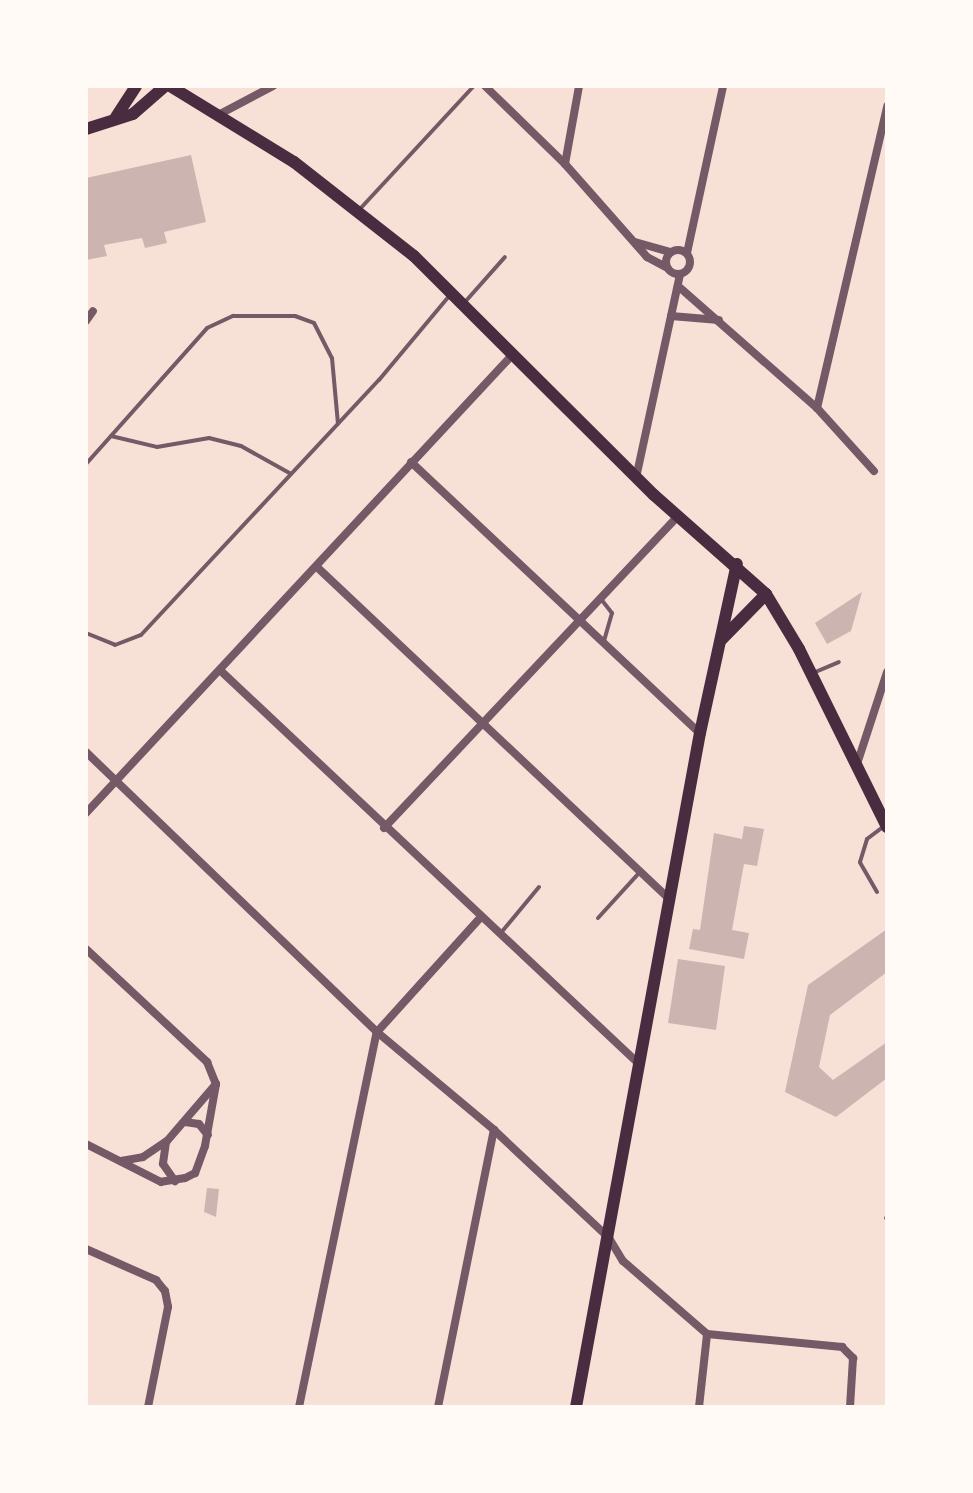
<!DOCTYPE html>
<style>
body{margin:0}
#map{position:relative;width:973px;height:1493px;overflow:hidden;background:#f7e1d7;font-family:Lato,sans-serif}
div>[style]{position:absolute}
.building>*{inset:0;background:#ccb4b1}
.service>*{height:4px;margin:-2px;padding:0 2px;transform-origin:2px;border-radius:2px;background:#755966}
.minor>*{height:8px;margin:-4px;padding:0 4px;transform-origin:4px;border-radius:4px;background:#755966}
.minor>.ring{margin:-4px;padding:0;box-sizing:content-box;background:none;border:8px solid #755966;border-radius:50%}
.secondary>*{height:12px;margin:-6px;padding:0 6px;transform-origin:6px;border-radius:6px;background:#4a2c40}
.primary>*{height:12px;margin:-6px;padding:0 6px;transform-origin:6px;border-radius:6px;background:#4a2c40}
span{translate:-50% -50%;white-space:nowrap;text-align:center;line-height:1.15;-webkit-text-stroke:6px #fffaf5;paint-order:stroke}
.frame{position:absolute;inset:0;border:88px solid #fffaf5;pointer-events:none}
</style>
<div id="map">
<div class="building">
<i style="clip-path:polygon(191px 155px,206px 222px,164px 232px,167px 243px,145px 248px,142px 238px,104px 245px,107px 256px,86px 260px,86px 178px)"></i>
<i style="clip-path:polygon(862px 592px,851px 631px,827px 644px,815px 623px)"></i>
<i style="clip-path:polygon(744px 826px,764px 829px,757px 866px,744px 864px,732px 930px,749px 933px,744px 959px,689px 949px,693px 929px,700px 930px,714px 833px,742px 839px)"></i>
<i style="clip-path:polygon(887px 929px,887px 972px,830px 1015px,819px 1067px,833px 1080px,887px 1042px,887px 1078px,836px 1117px,785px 1092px,808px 985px)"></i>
<i style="clip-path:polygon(678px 959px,725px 966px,716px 1030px,668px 1023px)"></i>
<i style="clip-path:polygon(207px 1188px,219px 1189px,216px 1217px,204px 1212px)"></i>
</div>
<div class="service">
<i style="left:359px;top:210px;width:169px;rotate:-47.2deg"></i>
<i style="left:465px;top:302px;width:60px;rotate:-48.4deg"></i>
<i style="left:111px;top:436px;width:47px;rotate:13.4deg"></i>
<i style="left:157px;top:447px;width:53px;rotate:-9.8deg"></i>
<i style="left:209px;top:438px;width:33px;rotate:14deg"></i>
<i style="left:241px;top:446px;width:57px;rotate:29.2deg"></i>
<i style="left:86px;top:464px;width:182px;rotate:-48.3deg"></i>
<i style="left:207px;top:328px;width:29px;rotate:-25deg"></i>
<i style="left:233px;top:316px;width:62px"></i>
<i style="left:295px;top:316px;width:20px;rotate:20deg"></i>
<i style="left:314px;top:323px;width:39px;rotate:63deg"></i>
<i style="left:332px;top:358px;width:66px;rotate:84.8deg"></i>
<i style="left:601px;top:599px;width:18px;rotate:52deg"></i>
<i style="left:612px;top:613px;width:29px;rotate:106deg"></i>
<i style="left:86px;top:633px;width:31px;rotate:22deg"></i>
<i style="left:115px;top:645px;width:28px;rotate:-21deg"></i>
<i style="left:141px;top:635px;width:349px;rotate:-47deg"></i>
<i style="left:379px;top:380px;width:112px;rotate:-50.1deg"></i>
<i style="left:813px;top:673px;width:28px;rotate:-23deg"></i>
<i style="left:877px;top:892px;width:34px;rotate:-120deg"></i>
<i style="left:860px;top:862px;width:24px;rotate:-73deg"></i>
<i style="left:867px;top:839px;width:21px;rotate:-37deg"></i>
<i style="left:598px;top:918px;width:62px;rotate:-47.6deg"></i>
<i style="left:500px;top:934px;width:61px;rotate:-50.3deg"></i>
<i style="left:886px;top:1218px;width:1px"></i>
</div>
<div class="minor">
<i style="left:485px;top:86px;width:112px;rotate:44.3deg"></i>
<i style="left:565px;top:164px;width:124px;rotate:48.6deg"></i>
<i style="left:647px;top:257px;width:21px;rotate:28deg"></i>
<i style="left:220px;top:114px;width:60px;rotate:-27.8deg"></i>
<i style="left:565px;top:164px;width:79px;rotate:-79.8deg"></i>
<i style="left:635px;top:242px;width:37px;rotate:16deg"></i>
<i class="ring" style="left:666px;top:250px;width:16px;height:16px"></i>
<i style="left:687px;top:253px;width:171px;rotate:-77.8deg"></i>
<i style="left:678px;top:286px;width:185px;rotate:41.3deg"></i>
<i style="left:817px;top:408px;width:85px;rotate:47.9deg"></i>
<i style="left:671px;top:316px;width:48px;rotate:4.8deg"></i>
<i style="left:86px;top:321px;width:12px;rotate:-55deg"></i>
<i style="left:817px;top:408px;width:310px;rotate:-76.9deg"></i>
<i style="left:411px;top:462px;width:396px;rotate:43.2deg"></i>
<i style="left:636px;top:478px;width:208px;rotate:-77.8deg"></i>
<i style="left:318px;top:568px;width:484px;rotate:43.3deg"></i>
<i style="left:222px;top:672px;width:574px;rotate:43.23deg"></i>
<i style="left:86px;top:752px;width:404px;rotate:43.9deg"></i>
<i style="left:377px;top:1032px;width:153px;rotate:39.9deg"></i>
<i style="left:494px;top:1130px;width:158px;rotate:43.2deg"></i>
<i style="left:609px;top:1238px;width:27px;rotate:59deg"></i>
<i style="left:623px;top:1261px;width:111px;rotate:41deg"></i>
<i style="left:857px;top:764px;width:97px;rotate:-71.9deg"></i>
<i style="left:86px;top:813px;width:628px;rotate:-47.06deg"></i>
<i style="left:384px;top:828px;width:427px;rotate:-46.7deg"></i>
<i style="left:86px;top:949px;width:166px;rotate:43deg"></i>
<i style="left:207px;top:1062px;width:24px;rotate:68deg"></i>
<i style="left:216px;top:1084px;width:63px;rotate:100.1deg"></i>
<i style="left:205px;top:1146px;width:29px;rotate:110deg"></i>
<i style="left:195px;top:1173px;width:11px;rotate:153deg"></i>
<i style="left:185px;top:1178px;width:24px;rotate:171deg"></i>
<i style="left:161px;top:1182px;width:84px;rotate:-153.1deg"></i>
<i style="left:185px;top:1122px;width:14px;rotate:8deg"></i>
<i style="left:199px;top:1124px;width:14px;rotate:51deg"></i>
<i style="left:166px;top:1142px;width:22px;rotate:98deg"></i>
<i style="left:163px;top:1164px;width:21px;rotate:55deg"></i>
<i style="left:121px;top:1161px;width:22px;rotate:-10deg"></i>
<i style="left:143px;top:1157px;width:29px;rotate:-34deg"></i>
<i style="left:167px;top:1141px;width:75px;rotate:-49.3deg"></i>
<i style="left:86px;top:1249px;width:77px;rotate:23.9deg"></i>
<i style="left:156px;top:1280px;width:14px;rotate:51deg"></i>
<i style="left:165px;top:1291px;width:16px;rotate:79deg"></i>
<i style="left:168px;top:1307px;width:102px;rotate:101.3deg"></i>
<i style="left:707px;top:1334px;width:136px;rotate:5.5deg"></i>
<i style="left:842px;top:1347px;width:16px;rotate:45deg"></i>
<i style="left:853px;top:1358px;width:49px;rotate:93.5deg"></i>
<i style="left:299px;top:1407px;width:383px;rotate:-78.3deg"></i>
<i style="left:377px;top:1032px;width:155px;rotate:-47.9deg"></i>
<i style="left:438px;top:1407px;width:283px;rotate:-78.6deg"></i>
<i style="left:699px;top:1407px;width:73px;rotate:-83.7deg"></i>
</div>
<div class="secondary">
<i style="left:116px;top:117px;width:37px;rotate:-57deg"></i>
<i style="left:86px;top:129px;width:49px;rotate:-17.7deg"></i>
<i style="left:133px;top:114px;width:43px;rotate:-41.2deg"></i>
<i style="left:722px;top:639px;width:63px;rotate:-45.6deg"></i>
<i style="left:576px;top:1407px;width:685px;rotate:-79.58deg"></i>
<i style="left:700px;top:733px;width:173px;rotate:-77.7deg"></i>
</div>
<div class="primary">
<i style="left:170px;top:86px;width:145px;rotate:31.5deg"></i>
<i style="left:294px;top:162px;width:152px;rotate:38.1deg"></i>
<i style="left:414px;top:256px;width:339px;rotate:44.9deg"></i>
<i style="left:654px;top:495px;width:149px;rotate:41.5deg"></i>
<i style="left:766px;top:594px;width:64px;rotate:59deg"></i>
<i style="left:799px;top:649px;width:199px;rotate:63.7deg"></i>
</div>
<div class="frame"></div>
</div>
